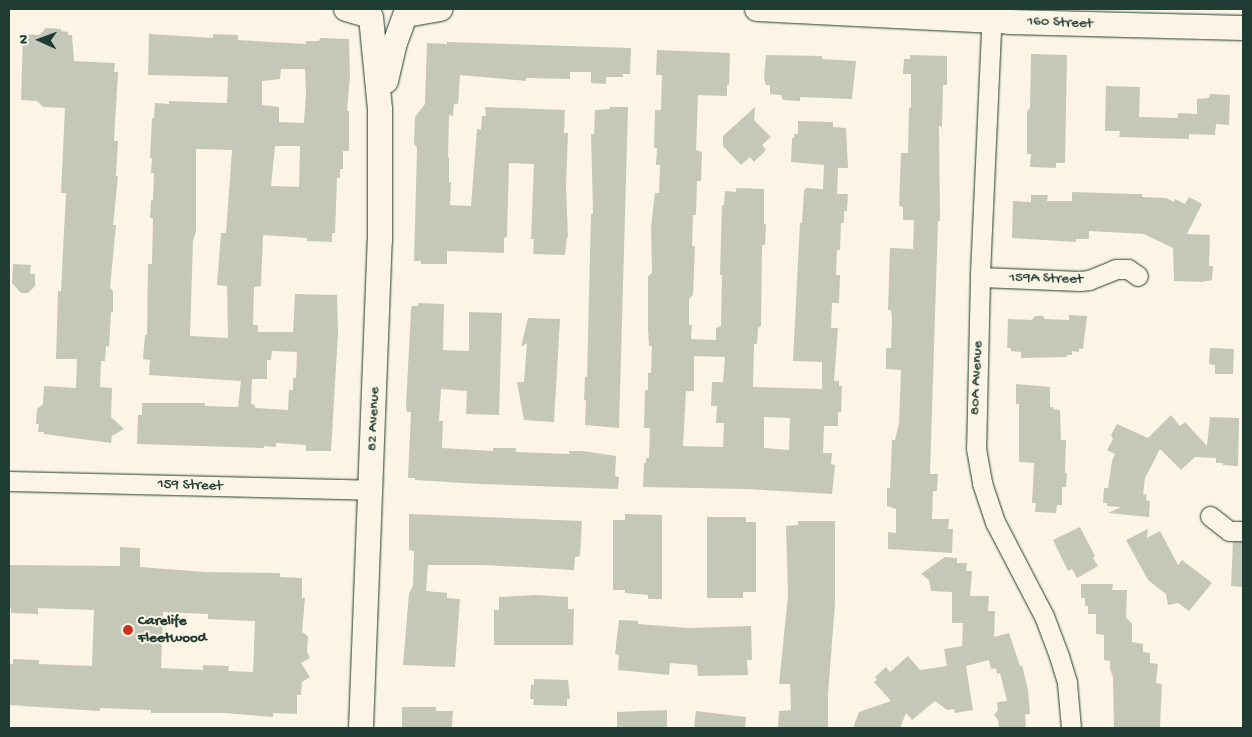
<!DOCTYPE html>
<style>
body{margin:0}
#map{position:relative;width:1252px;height:737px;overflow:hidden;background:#fcf5e5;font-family:"Gochi Hand",sans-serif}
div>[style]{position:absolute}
.building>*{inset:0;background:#c5c7b9}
.roads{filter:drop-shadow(0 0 1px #1f3d34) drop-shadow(0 0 1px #1f3d34)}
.minor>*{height:19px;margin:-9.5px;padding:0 9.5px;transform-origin:9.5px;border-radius:9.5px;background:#fcf5e5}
.tertiary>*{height:24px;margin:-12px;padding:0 12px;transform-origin:12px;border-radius:12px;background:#fcf5e5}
.dots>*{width:14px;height:14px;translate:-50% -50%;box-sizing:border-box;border:2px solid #fcf5e5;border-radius:50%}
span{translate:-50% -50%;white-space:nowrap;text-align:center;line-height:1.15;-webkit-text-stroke:4px #fcf5e5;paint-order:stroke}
.street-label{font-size:15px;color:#1f3d34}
.poi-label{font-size:15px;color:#1f3d34;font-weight:700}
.left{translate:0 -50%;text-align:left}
.frame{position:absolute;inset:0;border:10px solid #1f3d34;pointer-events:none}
.north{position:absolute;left:15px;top:15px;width:50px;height:50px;-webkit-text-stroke:4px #fcf5e5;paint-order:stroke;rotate:272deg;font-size:14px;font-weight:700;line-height:20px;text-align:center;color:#1f3d34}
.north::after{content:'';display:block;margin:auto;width:18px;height:22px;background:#1f3d34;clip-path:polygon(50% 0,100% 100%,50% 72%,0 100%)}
</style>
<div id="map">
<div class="building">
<i style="clip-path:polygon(46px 28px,61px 29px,61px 31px,68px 32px,68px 35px,72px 35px,74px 61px,115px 63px,114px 72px,118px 72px,114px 141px,118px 141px,116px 176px,118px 176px,113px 225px,116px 225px,110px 288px,113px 291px,113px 312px,111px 312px,109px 347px,106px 346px,105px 361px,101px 361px,100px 387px,112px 388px,111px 417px,124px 429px,112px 436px,111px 443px,44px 434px,44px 432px,38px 432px,39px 424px,36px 424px,37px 409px,43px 404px,44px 386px,76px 388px,77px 359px,56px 359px,58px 291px,61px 291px,66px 193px,61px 193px,65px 108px,43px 107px,37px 101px,21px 100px,23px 34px,39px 35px)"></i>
<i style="clip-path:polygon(evenodd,149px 34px,213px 38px,213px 34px,238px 35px,238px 40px,306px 44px,306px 41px,319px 41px,320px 38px,349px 39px,350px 75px,347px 111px,349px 111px,349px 151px,343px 151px,343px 169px,340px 169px,340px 178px,337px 178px,335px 233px,332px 233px,332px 242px,307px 241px,307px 238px,263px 235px,261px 286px,254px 287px,253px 325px,258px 325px,258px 332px,293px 332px,295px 294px,337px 295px,338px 333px,331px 451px,306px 451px,306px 445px,276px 443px,276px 447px,264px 446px,264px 448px,137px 444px,138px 415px,142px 415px,142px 403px,205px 403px,205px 406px,238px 407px,241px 381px,149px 375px,150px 360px,143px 359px,145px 335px,147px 335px,148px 264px,152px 264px,153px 218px,150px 218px,151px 200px,153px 200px,154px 173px,151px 173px,152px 158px,150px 158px,152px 118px,154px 118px,155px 103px,169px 104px,169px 101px,227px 103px,228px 77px,148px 75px,149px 34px,281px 69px,305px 69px,306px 92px,304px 123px,279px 122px,279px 107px,262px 105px,262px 81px,280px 79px,281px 69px,149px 34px,275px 146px,300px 146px,299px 187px,271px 186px,275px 146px,149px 34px,196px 149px,232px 150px,226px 233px,221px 233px,217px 285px,227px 286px,228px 338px,190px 336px,193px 241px,196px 231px,196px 149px,149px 34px,272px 351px,297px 352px,296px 378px,293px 378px,293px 390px,289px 390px,288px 410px,255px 408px,255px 405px,251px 404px,252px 379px,267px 379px,267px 360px,271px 360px,272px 351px)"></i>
<i style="clip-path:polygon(447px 42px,631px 48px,630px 74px,623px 74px,623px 77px,606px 77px,606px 84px,591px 83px,591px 72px,570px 72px,570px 79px,526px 78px,526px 81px,460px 75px,458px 104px,454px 104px,453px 116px,449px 115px,448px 157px,449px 157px,449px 182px,451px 182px,450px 205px,471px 206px,477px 129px,481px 130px,482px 116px,486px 116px,485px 107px,565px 110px,564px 133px,568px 133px,566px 185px,568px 237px,567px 237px,565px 255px,533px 254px,534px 239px,531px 239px,534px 164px,509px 163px,507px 237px,504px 238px,504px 253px,447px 251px,447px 264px,421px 264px,421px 261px,414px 261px,417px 148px,414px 144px,415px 117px,425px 104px,427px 43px,447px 44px)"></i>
<i style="clip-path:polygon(evenodd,657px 50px,730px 53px,729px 85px,727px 85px,727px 96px,698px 95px,696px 150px,702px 152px,701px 181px,697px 181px,696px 215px,693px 215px,692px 246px,695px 246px,693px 295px,689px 299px,689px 325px,692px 325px,691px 339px,716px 340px,716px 328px,721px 326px,722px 275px,720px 275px,722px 205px,724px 205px,725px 191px,736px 192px,736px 188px,764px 189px,764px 224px,766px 224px,765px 245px,762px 245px,761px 326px,758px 328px,757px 344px,754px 344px,753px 387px,822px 389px,822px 362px,793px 361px,800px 223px,802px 223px,804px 191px,806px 188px,823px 189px,824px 165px,791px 162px,792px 138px,794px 138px,794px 134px,798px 134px,798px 121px,833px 122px,833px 127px,846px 128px,848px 168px,838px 168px,837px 194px,848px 194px,847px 211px,844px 211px,844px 223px,841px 223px,840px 250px,837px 250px,836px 275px,840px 275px,839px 303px,832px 303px,831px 328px,838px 328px,834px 381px,839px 381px,839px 386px,842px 386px,841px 412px,838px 412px,838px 426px,824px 426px,823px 453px,832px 453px,831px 464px,835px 465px,832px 494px,746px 489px,643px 487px,644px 463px,646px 463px,646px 458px,649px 458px,650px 428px,644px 428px,645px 390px,648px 390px,648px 373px,651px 373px,652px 346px,649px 346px,648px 328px,648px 276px,652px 273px,651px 227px,655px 193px,659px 193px,660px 165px,656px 165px,657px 148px,654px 148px,655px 110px,661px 110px,662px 75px,656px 75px,657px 50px,694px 356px,725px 357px,723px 382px,712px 382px,711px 406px,717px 406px,716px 423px,724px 423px,723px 447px,683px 446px,686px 391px,694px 391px,694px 356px,657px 50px,764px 417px,790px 418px,789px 450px,764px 448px,764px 417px)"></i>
<i style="clip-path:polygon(1031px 54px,1067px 55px,1065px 163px,1056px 163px,1056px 168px,1030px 167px,1031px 154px,1027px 154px,1027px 111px,1030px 108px)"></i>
<i style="clip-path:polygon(766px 55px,822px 56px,822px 59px,856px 61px,852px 99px,800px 97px,800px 101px,783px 100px,781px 95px,770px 94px,770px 85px,766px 85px,764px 78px)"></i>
<i style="clip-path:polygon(910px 55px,947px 56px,947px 85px,943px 85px,942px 127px,939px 126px,940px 221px,938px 221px,930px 474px,938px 474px,937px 491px,933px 491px,932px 519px,949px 519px,948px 529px,953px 529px,952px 553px,888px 549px,888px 532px,896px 533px,896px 509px,887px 506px,887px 488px,890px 488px,892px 440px,895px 440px,899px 423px,901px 370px,886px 369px,886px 348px,891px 348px,892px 319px,891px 310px,888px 310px,890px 248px,913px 249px,914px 220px,903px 220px,903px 207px,899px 206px,901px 153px,908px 153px,909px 107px,911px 108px,911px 74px,903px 74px,904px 59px,910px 59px)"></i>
<i style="clip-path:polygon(1106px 86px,1140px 87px,1139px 117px,1178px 118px,1178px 113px,1197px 114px,1197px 99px,1209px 98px,1210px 94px,1230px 95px,1229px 125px,1216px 124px,1215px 135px,1189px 134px,1189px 139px,1119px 137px,1120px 131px,1105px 131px)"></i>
<i style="clip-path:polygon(610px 107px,628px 107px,619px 428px,585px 425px,586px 400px,584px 400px,585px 377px,587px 377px,591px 214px,593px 214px,591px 134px,594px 134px,595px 110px,610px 109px)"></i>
<i style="clip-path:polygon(755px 107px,754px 120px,771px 137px,762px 145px,766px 150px,754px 162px,750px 157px,741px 165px,723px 146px,723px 136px)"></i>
<i style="clip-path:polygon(1072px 192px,1135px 194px,1142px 194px,1142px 197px,1166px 198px,1174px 202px,1175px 199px,1185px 204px,1189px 197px,1202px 204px,1187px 234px,1210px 235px,1209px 266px,1213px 266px,1212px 280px,1202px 282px,1174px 281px,1173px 248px,1144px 234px,1089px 231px,1089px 239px,1076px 239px,1076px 242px,1012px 238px,1013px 201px,1031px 202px,1031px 195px,1048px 195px,1047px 201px,1072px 201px)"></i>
<i style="clip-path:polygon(13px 264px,31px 265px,30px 274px,35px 274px,35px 286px,28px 293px,21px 293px,12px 283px)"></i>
<i style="clip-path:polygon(418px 303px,444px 304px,443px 350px,469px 351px,469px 312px,502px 313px,499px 415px,466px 414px,467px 391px,441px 389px,439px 421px,443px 421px,442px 448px,493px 451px,493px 448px,516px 448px,516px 452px,569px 454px,569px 451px,583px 451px,616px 456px,615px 476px,619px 477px,618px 489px,480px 484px,415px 480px,415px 478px,408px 478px,411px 412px,407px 412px,406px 407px,411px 310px,412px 306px,418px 306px)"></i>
<i style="clip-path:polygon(1069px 315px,1087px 316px,1083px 349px,1079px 348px,1079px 352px,1072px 351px,1072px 355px,1067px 355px,1067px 357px,1021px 358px,1021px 352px,1011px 351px,1011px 348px,1007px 348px,1008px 319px,1032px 320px,1035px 316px,1043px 316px,1045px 319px,1069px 320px)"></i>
<i style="clip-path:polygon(528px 318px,560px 319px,554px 422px,524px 420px,517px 382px,524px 382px,527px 343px,521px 347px)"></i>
<i style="clip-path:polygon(1210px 348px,1234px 349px,1233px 374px,1215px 374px,1215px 365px,1209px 364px)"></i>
<i style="clip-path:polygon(1016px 384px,1050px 387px,1050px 407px,1053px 407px,1053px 409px,1060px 410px,1061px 440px,1066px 440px,1065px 473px,1067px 473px,1066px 487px,1062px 487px,1062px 505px,1057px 505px,1056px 513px,1035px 512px,1036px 503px,1032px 503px,1034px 463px,1019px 462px,1019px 404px,1016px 404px)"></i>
<i style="clip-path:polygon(1171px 415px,1180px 426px,1185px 422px,1207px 446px,1210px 417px,1239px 418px,1238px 466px,1223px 465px,1223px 463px,1216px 463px,1216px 458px,1195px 457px,1181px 470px,1160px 449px,1145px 478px,1143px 495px,1147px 494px,1146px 500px,1150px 501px,1149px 517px,1108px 513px,1121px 507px,1107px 506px,1107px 503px,1103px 503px,1104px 488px,1108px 488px,1112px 461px,1115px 454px,1107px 450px,1113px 439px,1111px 435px,1117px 424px,1148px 438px)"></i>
<i style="clip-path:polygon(409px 514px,582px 521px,580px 556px,575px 557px,574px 570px,484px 565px,428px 565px,426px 591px,447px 593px,447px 598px,460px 599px,455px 667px,403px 665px,409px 593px,413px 586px,414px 551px,409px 550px)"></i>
<i style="clip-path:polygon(625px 514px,662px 515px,662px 599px,648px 599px,648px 595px,625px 593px,625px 590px,613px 590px,613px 520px,625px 520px)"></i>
<i style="clip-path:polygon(707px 517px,746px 517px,746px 522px,756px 522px,756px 592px,743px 592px,743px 598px,707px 598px)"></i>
<i style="clip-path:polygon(798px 521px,835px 521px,835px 603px,828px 695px,828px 728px,778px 728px,779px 711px,791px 710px,790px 684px,779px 684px,788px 596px,786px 526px,798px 525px)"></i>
<i style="clip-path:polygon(1080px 527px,1095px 556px,1093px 558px,1098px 566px,1077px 578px,1072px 569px,1068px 571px,1053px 540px)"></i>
<i style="clip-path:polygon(1148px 529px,1147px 538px,1160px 531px,1178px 565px,1182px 560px,1212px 583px,1189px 611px,1178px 603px,1168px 605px,1166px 594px,1148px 580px,1126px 540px)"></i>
<i style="clip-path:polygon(1233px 542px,1243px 542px,1243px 587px,1231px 586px)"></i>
<i style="clip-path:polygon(evenodd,120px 547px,140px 548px,140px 567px,205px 572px,280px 573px,280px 577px,302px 578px,302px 598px,305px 598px,302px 632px,308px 636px,307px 652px,310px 658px,301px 663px,310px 677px,302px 682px,301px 695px,297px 695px,297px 714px,273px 713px,273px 717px,224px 713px,151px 713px,151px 710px,100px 708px,100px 711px,84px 710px,9px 705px,9px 664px,13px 664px,13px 659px,39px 660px,39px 664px,92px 666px,94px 610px,38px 608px,38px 614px,11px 613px,11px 608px,9px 608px,9px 565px,120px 566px,120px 547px,163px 612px,208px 614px,208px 619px,255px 621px,253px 672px,228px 671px,229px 666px,203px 665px,203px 670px,161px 668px,163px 612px)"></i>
<i style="clip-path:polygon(945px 557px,957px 558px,957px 563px,967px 563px,966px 571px,972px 571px,970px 596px,989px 596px,988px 611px,995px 611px,994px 637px,1009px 633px,1020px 666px,1022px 665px,1028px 690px,1030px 714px,1025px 714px,1026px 728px,999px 728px,998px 720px,994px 715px,998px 710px,997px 702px,1007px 701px,1000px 673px,997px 674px,996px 668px,991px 669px,989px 660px,966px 666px,973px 710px,955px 713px,954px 709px,947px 710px,935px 701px,912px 720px,906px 713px,900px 728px,853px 728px,859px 712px,891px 701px,874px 682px,877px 680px,875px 677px,886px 667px,890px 672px,908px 656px,920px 670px,947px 666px,944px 649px,962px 646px,963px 623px,952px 623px,952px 592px,931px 591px,929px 580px,921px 574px)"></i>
<i style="clip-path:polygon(1081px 584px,1113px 584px,1112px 590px,1127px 590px,1126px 617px,1132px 624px,1132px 642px,1143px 644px,1143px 652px,1150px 653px,1150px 663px,1158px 664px,1156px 683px,1162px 684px,1160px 728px,1114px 728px,1113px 677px,1110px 669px,1110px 661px,1104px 660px,1104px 635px,1096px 634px,1096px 614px,1088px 614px,1088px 606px,1085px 606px,1085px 598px,1081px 598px)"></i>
<i style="clip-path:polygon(536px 595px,568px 597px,568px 609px,574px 609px,573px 645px,494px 645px,494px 610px,499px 610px,499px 597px)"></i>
<i style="clip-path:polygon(619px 620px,638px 621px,638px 624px,689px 628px,751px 626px,752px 660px,747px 660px,748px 675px,698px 676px,697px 665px,670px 663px,669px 675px,618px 670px,619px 655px,615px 654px)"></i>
<i style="clip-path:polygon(534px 679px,568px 680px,570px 699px,567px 699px,567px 706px,533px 705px,534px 699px,530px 699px,531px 685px,534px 685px)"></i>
<i style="clip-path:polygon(402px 707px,436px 707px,436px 711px,453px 711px,452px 728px,402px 728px)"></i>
<i style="clip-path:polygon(667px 710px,667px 728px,617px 728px,617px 712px)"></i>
<i style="clip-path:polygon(696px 711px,746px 717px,745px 728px,694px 728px)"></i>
</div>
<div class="roads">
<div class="minor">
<i style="left:992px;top:9px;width:268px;rotate:92.6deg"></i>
<i style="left:980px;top:277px;width:171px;rotate:91.3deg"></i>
<i style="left:976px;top:448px;width:36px;rotate:80deg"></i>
<i style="left:982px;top:483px;width:41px;rotate:71.6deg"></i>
<i style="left:995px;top:522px;width:106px;rotate:62.5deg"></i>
<i style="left:1044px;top:616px;width:43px;rotate:69.4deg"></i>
<i style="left:1059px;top:656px;width:28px;rotate:73deg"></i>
<i style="left:1067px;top:683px;width:45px;rotate:84.9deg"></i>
<i style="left:980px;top:277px;width:100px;rotate:2.3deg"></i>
<i style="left:1080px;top:281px;width:9px;rotate:-6deg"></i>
<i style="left:1089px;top:280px;width:29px;rotate:-22deg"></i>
<i style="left:1116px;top:269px;width:12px"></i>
<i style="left:1128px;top:269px;width:12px;rotate:35deg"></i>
<i style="left:9px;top:481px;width:363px;rotate:1.4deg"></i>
<i style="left:1210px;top:516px;width:24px;rotate:38deg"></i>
<i style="left:1229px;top:531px;width:14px"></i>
</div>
<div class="tertiary">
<i style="left:346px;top:9px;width:25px;rotate:16deg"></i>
<i style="left:757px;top:9px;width:253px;rotate:2.9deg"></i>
<i style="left:1010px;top:22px;width:233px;rotate:1.5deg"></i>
<i style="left:406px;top:15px;width:35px;rotate:-10deg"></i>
<i style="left:386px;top:81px;width:39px;rotate:-77deg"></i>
<i style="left:395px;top:43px;width:29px;rotate:-70deg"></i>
<i style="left:361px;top:728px;width:487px;rotate:-87.8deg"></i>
<i style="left:380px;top:241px;width:132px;rotate:-90deg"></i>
<i style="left:380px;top:109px;width:92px;rotate:-95.6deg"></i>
</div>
</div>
<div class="dots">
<i style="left:128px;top:630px;background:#c8321e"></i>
</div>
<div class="street-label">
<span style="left:1060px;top:23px;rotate:2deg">160 Street</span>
<span style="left:1046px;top:279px;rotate:1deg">159A Street</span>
<span style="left:977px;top:378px;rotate:-88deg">80A Avenue</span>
<span style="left:374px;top:419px;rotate:-88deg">82 Avenue</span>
<span style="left:190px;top:486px;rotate:2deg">159 Street</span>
</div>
<div class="poi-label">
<span class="left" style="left:138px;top:630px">Carelife<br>Fleetwood</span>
</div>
<div class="frame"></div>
<div class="north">N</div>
</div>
